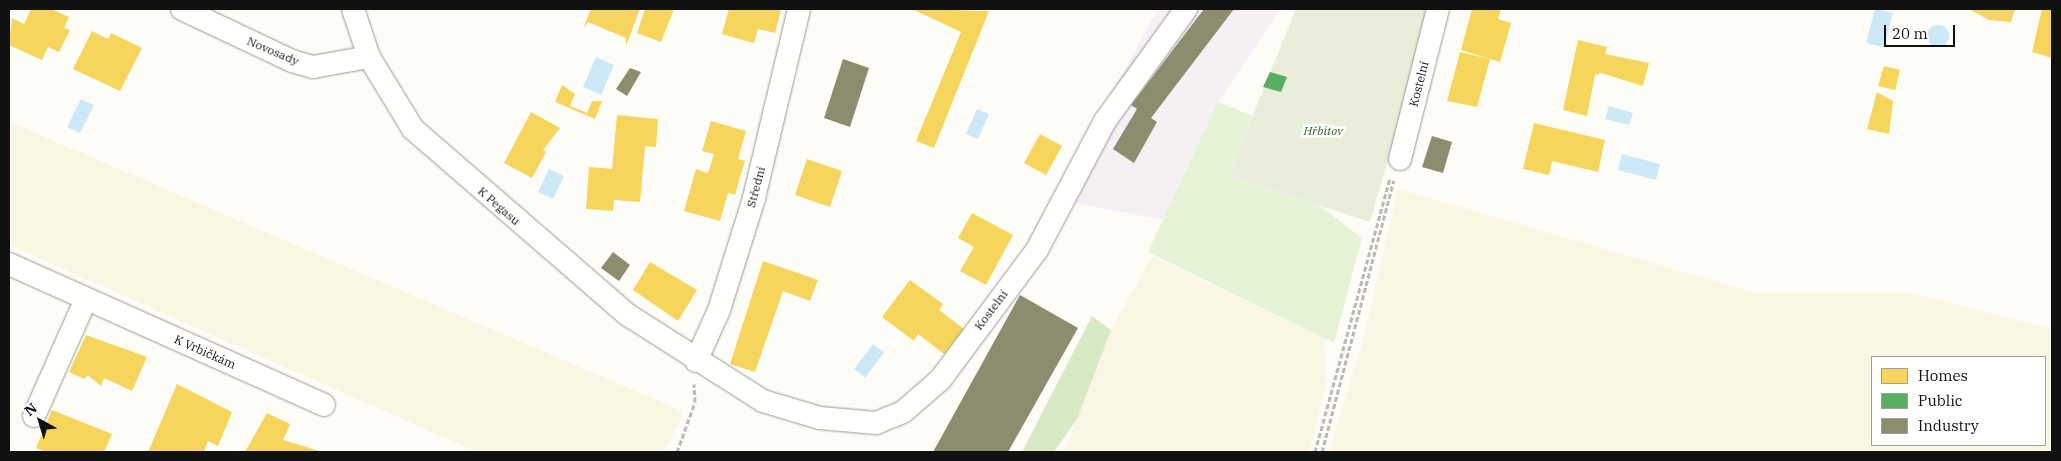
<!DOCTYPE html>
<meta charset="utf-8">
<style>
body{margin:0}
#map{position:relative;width:2061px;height:461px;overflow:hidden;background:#fdfcf7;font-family:"IBM Plex Serif",serif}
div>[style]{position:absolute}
.industrial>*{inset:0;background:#f5f0f3}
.farmland>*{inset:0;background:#f9f7e4}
.green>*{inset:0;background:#e7f3d7}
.forest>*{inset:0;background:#d8eac5}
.cemetery>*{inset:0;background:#e9eedb}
.water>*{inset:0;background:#cde8f7}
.round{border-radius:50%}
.homes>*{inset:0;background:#f6d55c}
.public>*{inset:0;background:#5aae61}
.industry>*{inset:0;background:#8c8c6e}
.path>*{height:3px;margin-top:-1.5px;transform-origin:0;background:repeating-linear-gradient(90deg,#b9b9b8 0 5px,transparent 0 7.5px)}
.roads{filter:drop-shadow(0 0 1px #979795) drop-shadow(0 0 1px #979795)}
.minor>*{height:22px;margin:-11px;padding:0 11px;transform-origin:11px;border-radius:11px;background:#fffffe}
span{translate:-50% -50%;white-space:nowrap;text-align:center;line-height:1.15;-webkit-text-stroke:5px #fff;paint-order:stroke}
.street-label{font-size:12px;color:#111}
.park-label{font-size:12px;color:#2f6b1f;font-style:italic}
.frame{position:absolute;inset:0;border:10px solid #111;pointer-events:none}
.legend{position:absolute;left:1871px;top:356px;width:175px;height:90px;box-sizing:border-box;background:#fff;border:1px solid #a0a0a0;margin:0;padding:6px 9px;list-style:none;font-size:15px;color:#111}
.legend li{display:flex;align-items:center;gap:10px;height:25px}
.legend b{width:25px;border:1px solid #a0a0a0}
.north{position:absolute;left:15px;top:396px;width:50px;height:50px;-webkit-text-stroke:4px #fff;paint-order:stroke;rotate:321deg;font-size:14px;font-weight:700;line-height:20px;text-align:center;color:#111}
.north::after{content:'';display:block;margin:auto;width:18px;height:22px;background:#111;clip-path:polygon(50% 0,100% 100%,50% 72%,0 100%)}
.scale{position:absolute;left:1884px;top:25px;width:71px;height:22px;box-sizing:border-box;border:2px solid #111;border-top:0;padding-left:6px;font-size:15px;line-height:18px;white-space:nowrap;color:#111;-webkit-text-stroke:4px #fff;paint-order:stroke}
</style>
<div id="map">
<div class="industrial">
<i style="clip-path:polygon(1158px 9px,1280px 9px,1218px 102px,1164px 220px,1053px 199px)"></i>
</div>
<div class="farmland">
<i style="clip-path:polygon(9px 122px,668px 405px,682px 412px,680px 421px,664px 452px,477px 452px,9px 245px)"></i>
<i style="clip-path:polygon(evenodd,1398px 189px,1759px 294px,1915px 294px,2052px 329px,2052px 452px,1329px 452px,1364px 338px,1398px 189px,1872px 357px,2045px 357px,2045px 445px,1872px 445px,1872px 357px)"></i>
<i style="clip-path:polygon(1152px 256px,1324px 338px,1326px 385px,1309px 452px,1064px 452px,1111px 330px)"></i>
</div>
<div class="green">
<i style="clip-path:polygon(1218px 102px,1252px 116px,1228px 176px,1320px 206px,1362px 238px,1334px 343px,1148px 252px)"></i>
</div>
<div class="forest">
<i style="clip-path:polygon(1092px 316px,1111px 330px,1077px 419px,1054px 452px,1022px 452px)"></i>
</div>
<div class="cemetery">
<i style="clip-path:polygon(1296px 9px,1432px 9px,1370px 222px,1228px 176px)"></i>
</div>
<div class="water">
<i style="clip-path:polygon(1875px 9px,1893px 13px,1884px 47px,1866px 43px)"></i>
<i class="round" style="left:1927px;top:25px;width:22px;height:22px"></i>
<i style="clip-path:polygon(596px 57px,614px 65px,601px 95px,583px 87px)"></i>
<i style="clip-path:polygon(81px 99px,94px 105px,80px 133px,67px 127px)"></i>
<i style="clip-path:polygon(1609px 106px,1633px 113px,1629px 125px,1605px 119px)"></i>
<i style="clip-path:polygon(977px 109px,989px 114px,978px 139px,966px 134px)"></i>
<i style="clip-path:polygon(1622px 154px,1660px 164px,1656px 180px,1618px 170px)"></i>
<i style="clip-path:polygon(549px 169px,564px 176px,553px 199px,538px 192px)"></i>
<i style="clip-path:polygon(873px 344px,884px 352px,865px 378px,854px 369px)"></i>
</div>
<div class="homes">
<i style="clip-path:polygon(31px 9px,51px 9px,69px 17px,64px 28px,70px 30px,59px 52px,48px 47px,42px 60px,9px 45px,12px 18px,24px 24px)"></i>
<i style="clip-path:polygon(591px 9px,640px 9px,626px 46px,626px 38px,588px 22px,583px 29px)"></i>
<i style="clip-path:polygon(645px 9px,674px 9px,661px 42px,637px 33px)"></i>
<i style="clip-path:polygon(729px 9px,781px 9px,775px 33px,758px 29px,754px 43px,722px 34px)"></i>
<i style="clip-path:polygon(912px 9px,989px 11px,934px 148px,916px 141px,961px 32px)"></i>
<i style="clip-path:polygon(1472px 9px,1501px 9px,1498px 19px,1511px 23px,1500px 62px,1461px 50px)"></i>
<i style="clip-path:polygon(1969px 9px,2015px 9px,2011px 22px,1989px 20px)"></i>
<i style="clip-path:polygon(2042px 9px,2052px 9px,2052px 58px,2032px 52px)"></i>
<i style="clip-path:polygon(92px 31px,108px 39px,111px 33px,142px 48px,120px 91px,73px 69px)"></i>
<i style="clip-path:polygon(1578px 40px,1607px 47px,1605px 54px,1649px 63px,1643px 86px,1601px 73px,1595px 75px,1587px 116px,1563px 110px)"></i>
<i style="clip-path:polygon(1460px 52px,1490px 59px,1477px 107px,1447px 101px)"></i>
<i style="clip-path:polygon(1884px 66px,1900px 70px,1895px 90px,1878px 86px)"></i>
<i style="clip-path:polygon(562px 85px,575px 94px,570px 106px,587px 113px,592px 101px,602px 101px,595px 119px,555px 102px)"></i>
<i style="clip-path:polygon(1877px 92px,1893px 101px,1889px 134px,1867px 129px)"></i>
<i style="clip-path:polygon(531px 112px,560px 128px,543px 150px,546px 152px,532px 178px,504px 163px)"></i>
<i style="clip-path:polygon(617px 115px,658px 119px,656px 147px,645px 146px,640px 202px,614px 200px,613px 211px,586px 209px,589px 167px,612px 169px)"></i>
<i style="clip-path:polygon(711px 121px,746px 131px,738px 159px,745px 161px,740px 177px,735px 195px,728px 193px,720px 221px,684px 211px,696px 169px,708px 173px,714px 154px,702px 151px)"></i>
<i style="clip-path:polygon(1534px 123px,1605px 140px,1598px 172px,1552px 161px,1549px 175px,1523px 169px)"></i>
<i style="clip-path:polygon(1040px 134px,1062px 146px,1046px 175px,1024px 163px)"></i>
<i style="clip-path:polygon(807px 159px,842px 171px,830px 207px,795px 195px)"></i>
<i style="clip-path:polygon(972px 213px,1013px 235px,986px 285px,960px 271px,974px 247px,958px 238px)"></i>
<i style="clip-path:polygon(763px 261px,818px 280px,810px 301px,783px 291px,755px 372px,730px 364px)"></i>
<i style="clip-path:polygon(650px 262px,697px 290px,678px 321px,633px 290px)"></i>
<i style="clip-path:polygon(910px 280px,943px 304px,939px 310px,964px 329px,944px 354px,918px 334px,914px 341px,882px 317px)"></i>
<i style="clip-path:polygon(86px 335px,147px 357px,132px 391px,104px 378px,101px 386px,88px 375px,84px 379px,69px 372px)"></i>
<i style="clip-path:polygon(177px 384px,232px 412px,218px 446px,208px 441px,204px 452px,148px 452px)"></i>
<i style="clip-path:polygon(52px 410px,112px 434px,104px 452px,46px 452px,36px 448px)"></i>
<i style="clip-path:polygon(267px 413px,290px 424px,283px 440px,323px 452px,245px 452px)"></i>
</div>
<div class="public">
<i style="clip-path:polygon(1270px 72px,1287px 77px,1281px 92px,1263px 87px)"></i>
</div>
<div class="industry">
<i style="clip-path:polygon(1204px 9px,1234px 9px,1151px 118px,1157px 122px,1134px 163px,1113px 149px,1137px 109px,1131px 105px)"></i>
<i style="clip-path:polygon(843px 59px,869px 68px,850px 127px,824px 118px)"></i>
<i style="clip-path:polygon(630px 68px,641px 72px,627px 96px,616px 89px)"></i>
<i style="clip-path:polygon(1432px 136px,1452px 142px,1443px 173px,1422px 167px)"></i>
<i style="clip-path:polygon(613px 252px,630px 265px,619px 281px,601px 268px)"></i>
<i style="clip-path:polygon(1020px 295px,1078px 328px,1008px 452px,933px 452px)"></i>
</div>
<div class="path">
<i style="left:677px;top:452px;width:53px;rotate:-70.2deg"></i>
<i style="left:695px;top:402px;width:18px;rotate:-93deg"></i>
<i style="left:1315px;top:452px;width:284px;rotate:-74.7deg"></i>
<i style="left:1322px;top:452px;width:281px;rotate:-75.2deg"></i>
</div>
<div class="roads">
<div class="minor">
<i style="left:182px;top:9px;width:122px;rotate:25.3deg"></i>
<i style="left:292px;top:61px;width:22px;rotate:16deg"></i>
<i style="left:313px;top:67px;width:57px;rotate:-10.1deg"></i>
<i style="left:353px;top:9px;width:51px;rotate:71.6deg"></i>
<i style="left:369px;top:57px;width:84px;rotate:58.6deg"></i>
<i style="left:413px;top:129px;width:284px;rotate:40.9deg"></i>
<i style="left:628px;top:315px;width:160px;rotate:32.5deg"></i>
<i style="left:763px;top:401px;width:59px;rotate:16.6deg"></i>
<i style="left:820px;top:418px;width:56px;rotate:5.1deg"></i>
<i style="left:876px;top:423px;width:29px;rotate:-22deg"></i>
<i style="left:903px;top:412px;width:49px;rotate:-40.9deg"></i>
<i style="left:940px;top:380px;width:162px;rotate:-53.3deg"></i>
<i style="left:1037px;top:250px;width:146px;rotate:-62.2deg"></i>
<i style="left:1105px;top:121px;width:138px;rotate:-54.1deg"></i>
<i style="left:1400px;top:159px;width:155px;rotate:-75.8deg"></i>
<i style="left:9px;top:264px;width:345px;rotate:24.1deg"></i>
<i style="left:696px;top:361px;width:56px;rotate:-65.7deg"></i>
<i style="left:719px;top:310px;width:117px;rotate:-72.6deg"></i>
<i style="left:754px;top:198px;width:194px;rotate:-76.6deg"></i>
<i style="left:34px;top:416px;width:128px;rotate:-66deg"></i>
</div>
</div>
<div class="street-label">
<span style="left:273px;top:51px;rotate:23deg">Novosady</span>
<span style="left:1419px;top:84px;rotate:-76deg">Kostelní</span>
<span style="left:756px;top:187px;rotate:-75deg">Střední</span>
<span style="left:499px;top:206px;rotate:41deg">K Pegasu</span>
<span style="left:991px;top:310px;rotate:-53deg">Kostelní</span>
<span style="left:205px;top:352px;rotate:24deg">K Vrbičkám</span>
</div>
<div class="park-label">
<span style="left:1323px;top:131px">Hřbitov</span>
</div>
<div class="frame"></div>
<ul class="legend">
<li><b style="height:14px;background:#f6d55c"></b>Homes</li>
<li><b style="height:14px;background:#5aae61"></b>Public</li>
<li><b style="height:14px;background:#8c8c6e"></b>Industry</li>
</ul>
<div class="north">N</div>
<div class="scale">20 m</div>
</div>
